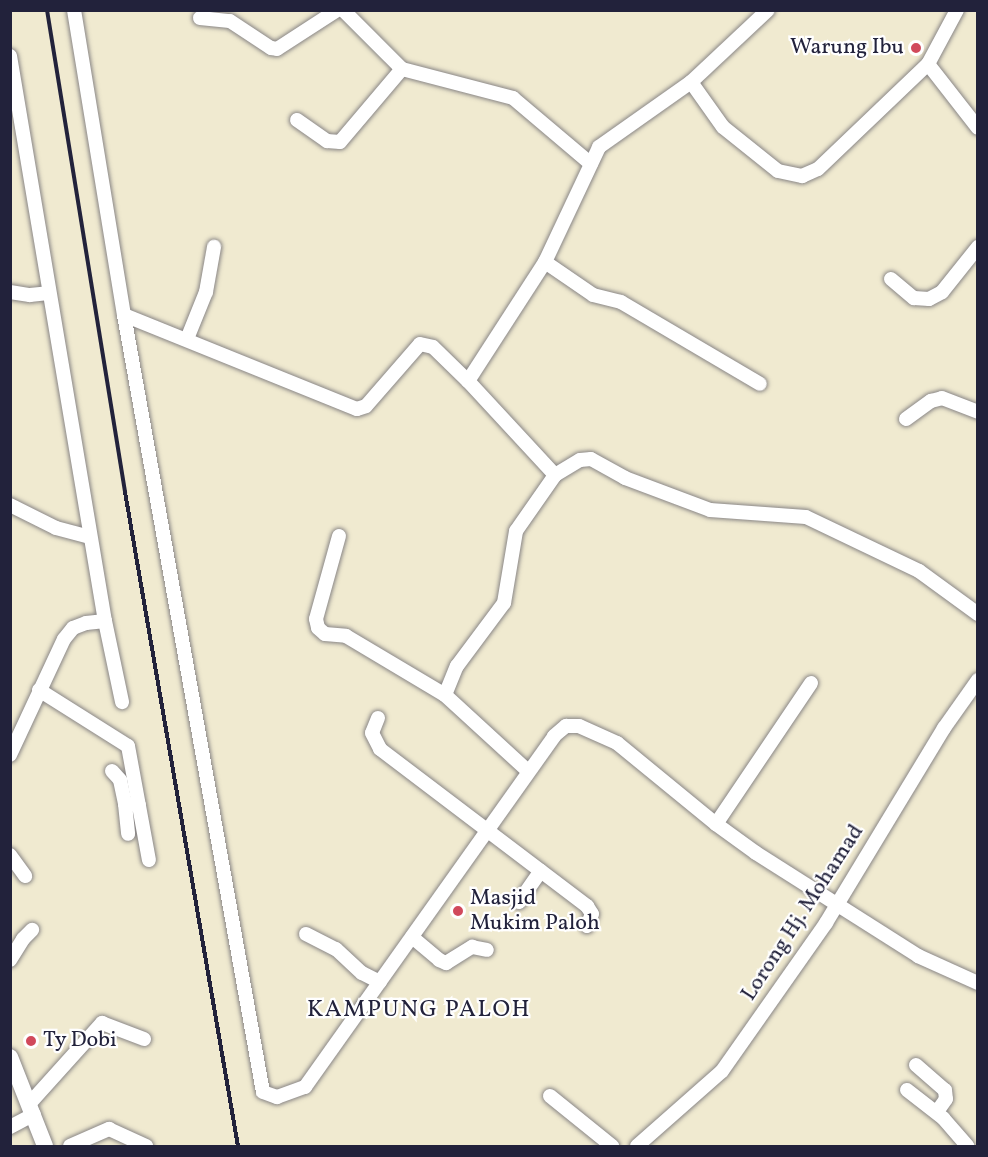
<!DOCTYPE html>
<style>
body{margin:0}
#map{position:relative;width:988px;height:1157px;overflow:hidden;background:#f0ead0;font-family:Vollkorn,serif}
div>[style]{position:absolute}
.roads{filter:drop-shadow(0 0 2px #898686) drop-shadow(0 0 2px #898686)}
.minor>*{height:14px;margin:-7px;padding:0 7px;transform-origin:7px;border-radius:7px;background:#fff}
.major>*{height:16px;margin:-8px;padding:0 8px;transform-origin:8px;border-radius:8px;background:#fff}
.rail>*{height:4px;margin:-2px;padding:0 2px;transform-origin:2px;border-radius:2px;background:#22223b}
.dots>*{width:16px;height:16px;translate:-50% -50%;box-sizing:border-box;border:3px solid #fff;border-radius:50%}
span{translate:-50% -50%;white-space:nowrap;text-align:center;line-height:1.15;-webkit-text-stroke:4.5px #fff;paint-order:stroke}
.poi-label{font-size:22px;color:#22223b}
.right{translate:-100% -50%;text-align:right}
.left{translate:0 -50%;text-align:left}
.street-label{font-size:22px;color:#22223b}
.neighbourhood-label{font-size:24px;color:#22223b;letter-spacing:1.5px}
.frame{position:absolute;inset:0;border:12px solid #22223b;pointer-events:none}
</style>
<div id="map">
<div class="roads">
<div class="minor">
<i style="left:74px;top:10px;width:309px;rotate:80.7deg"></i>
<i style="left:124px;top:315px;width:789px;rotate:79.86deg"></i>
<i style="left:263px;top:1092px;width:15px;rotate:20deg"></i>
<i style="left:277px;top:1097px;width:30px;rotate:-20deg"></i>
<i style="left:305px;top:1087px;width:430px;rotate:-54.6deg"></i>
<i style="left:554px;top:736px;width:16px;rotate:-40deg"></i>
<i style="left:566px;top:726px;width:13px"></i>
<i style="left:579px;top:726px;width:42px;rotate:24.1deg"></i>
<i style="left:617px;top:743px;width:128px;rotate:39.3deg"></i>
<i style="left:716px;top:824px;width:49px;rotate:35.9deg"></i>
<i style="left:756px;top:853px;width:192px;rotate:32.4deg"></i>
<i style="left:918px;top:956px;width:66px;rotate:24.2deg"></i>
<i style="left:343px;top:10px;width:83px;rotate:45deg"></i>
<i style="left:957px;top:10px;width:61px;rotate:118.2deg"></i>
<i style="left:928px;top:64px;width:81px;rotate:52deg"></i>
<i style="left:200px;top:18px;width:30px;rotate:6deg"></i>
<i style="left:230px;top:21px;width:49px;rotate:33.4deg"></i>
<i style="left:271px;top:48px;width:6px;rotate:9deg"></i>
<i style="left:277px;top:49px;width:72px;rotate:-33deg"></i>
<i style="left:10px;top:56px;width:573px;rotate:80.46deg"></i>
<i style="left:105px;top:621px;width:19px;rotate:174deg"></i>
<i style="left:86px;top:623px;width:14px;rotate:159deg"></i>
<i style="left:73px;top:628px;width:14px;rotate:129deg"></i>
<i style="left:64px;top:639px;width:128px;rotate:115deg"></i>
<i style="left:691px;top:82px;width:55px;rotate:54.6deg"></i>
<i style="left:723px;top:127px;width:70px;rotate:38.7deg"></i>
<i style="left:778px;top:171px;width:25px;rotate:12deg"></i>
<i style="left:802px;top:176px;width:17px;rotate:-24deg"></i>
<i style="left:818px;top:169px;width:152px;rotate:-43.7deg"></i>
<i style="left:297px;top:120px;width:37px;rotate:35deg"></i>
<i style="left:327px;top:141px;width:13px;rotate:4deg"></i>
<i style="left:340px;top:142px;width:96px;rotate:-49.7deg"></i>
<i style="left:402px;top:69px;width:115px;rotate:14.6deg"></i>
<i style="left:513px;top:98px;width:102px;rotate:40.2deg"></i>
<i style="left:545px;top:262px;width:58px;rotate:34.5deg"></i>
<i style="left:593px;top:295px;width:29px;rotate:14deg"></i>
<i style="left:621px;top:302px;width:161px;rotate:30.5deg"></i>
<i style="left:891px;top:279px;width:30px;rotate:40deg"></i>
<i style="left:914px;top:298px;width:15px;rotate:4deg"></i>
<i style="left:929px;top:299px;width:15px;rotate:-28deg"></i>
<i style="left:942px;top:292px;width:58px;rotate:-51.3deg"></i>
<i style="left:10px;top:292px;width:20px;rotate:9deg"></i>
<i style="left:30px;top:295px;width:18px;rotate:-6deg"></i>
<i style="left:124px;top:315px;width:251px;rotate:22deg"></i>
<i style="left:357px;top:409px;width:9px;rotate:-18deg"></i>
<i style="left:366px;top:406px;width:82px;rotate:-48.9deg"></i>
<i style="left:420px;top:344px;width:13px;rotate:13deg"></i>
<i style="left:433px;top:347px;width:49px;rotate:44.2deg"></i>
<i style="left:468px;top:381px;width:142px;rotate:-57.1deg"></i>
<i style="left:545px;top:262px;width:127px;rotate:-64.8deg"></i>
<i style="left:599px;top:147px;width:113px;rotate:-35.2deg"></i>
<i style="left:691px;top:82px;width:105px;rotate:-43.1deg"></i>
<i style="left:187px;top:339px;width:51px;rotate:-68deg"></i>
<i style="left:206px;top:292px;width:46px;rotate:-79.9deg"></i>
<i style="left:906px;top:419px;width:31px;rotate:-36deg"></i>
<i style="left:931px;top:401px;width:11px;rotate:-15deg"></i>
<i style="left:942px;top:398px;width:39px;rotate:21deg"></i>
<i style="left:555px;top:475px;width:29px;rotate:-31deg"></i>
<i style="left:580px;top:460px;width:11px;rotate:-5deg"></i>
<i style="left:591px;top:459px;width:39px;rotate:29deg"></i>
<i style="left:625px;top:478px;width:91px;rotate:20.6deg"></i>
<i style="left:710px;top:510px;width:96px;rotate:4.2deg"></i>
<i style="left:806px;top:517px;width:125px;rotate:25.5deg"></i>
<i style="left:919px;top:571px;width:73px;rotate:36.1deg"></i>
<i style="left:10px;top:505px;width:51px;rotate:26.6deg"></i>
<i style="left:56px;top:528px;width:35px;rotate:15deg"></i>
<i style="left:339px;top:536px;width:86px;rotate:105.5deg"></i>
<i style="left:316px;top:619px;width:9px;rotate:77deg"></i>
<i style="left:318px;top:628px;width:9px;rotate:41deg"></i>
<i style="left:325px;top:634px;width:21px;rotate:5deg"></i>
<i style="left:346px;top:636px;width:115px;rotate:30.8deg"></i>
<i style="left:445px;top:695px;width:113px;rotate:42.5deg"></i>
<i style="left:105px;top:621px;width:83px;rotate:78.1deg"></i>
<i style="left:39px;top:690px;width:105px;rotate:32.2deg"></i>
<i style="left:128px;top:746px;width:116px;rotate:79.6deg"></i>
<i style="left:445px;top:695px;width:31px;rotate:-68deg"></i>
<i style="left:457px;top:666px;width:79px;rotate:-53.3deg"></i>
<i style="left:504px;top:603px;width:73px;rotate:-80.5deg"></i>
<i style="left:516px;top:531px;width:68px;rotate:-55.1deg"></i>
<i style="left:555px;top:475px;width:128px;rotate:-132.8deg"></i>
<i style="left:378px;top:718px;width:16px;rotate:112deg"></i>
<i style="left:372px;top:733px;width:18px;rotate:63deg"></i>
<i style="left:380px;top:749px;width:260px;rotate:37.2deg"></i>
<i style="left:587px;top:906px;width:9px;rotate:58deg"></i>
<i style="left:592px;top:914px;width:13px;rotate:113deg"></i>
<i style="left:112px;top:771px;width:12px;rotate:48deg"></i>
<i style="left:120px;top:780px;width:25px;rotate:78deg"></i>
<i style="left:125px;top:804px;width:14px;rotate:4deg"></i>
<i style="left:125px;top:804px;width:30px;rotate:84deg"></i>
<i style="left:716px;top:824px;width:170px;rotate:-56deg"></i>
<i style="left:10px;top:855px;width:26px;rotate:54deg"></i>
<i style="left:519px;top:902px;width:38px;rotate:-55deg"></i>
<i style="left:306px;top:934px;width:34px;rotate:27deg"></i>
<i style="left:336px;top:949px;width:35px;rotate:43deg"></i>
<i style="left:362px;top:973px;width:20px;rotate:27deg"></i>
<i style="left:412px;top:937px;width:35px;rotate:40deg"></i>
<i style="left:439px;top:960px;width:8px;rotate:23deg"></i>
<i style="left:446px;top:963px;width:31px;rotate:-32deg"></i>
<i style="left:472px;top:947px;width:15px;rotate:11deg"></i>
<i style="left:10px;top:960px;width:25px;rotate:-58deg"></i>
<i style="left:23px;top:939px;width:13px;rotate:-45deg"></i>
<i style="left:916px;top:1065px;width:38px;rotate:41deg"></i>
<i style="left:945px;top:1090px;width:9px;rotate:84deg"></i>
<i style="left:946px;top:1099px;width:16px;rotate:125deg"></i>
<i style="left:907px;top:1090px;width:46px;rotate:37.9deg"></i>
<i style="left:943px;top:1118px;width:37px;rotate:49deg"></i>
<i style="left:550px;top:1096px;width:80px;rotate:38.9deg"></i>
<i style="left:30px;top:1103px;width:108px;rotate:-48deg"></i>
<i style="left:102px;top:1023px;width:45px;rotate:20.9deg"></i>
<i style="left:10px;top:1127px;width:27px;rotate:-28deg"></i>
<i style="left:70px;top:1146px;width:43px;rotate:-23.6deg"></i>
<i style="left:109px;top:1129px;width:41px;rotate:24.7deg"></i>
<i style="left:637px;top:1146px;width:113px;rotate:-41.4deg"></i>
<i style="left:722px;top:1071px;width:181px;rotate:-54.9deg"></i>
<i style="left:826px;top:923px;width:228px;rotate:-58.8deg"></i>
<i style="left:944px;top:728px;width:59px;rotate:-54.7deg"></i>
</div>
<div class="major">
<i style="left:10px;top:1057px;width:96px;rotate:68.5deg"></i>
</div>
</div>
<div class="rail">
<i style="left:47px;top:10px;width:488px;rotate:80.8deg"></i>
<i style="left:125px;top:492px;width:664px;rotate:80.2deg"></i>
</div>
<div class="dots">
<i style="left:916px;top:48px;background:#d1495b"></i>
<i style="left:458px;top:911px;background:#d1495b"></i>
<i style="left:31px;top:1041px;background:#d1495b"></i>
</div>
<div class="poi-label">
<span class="right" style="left:904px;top:48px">Warung Ibu</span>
<span class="left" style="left:470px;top:911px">Masjid<br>Mukim Paloh</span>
<span class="left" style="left:43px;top:1041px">Ty Dobi</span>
</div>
<div class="street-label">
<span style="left:803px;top:913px;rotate:-57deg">Lorong Hj. Mohamad</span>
</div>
<div class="neighbourhood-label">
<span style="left:419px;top:1011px">KAMPUNG PALOH</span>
</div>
<div class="frame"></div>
</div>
